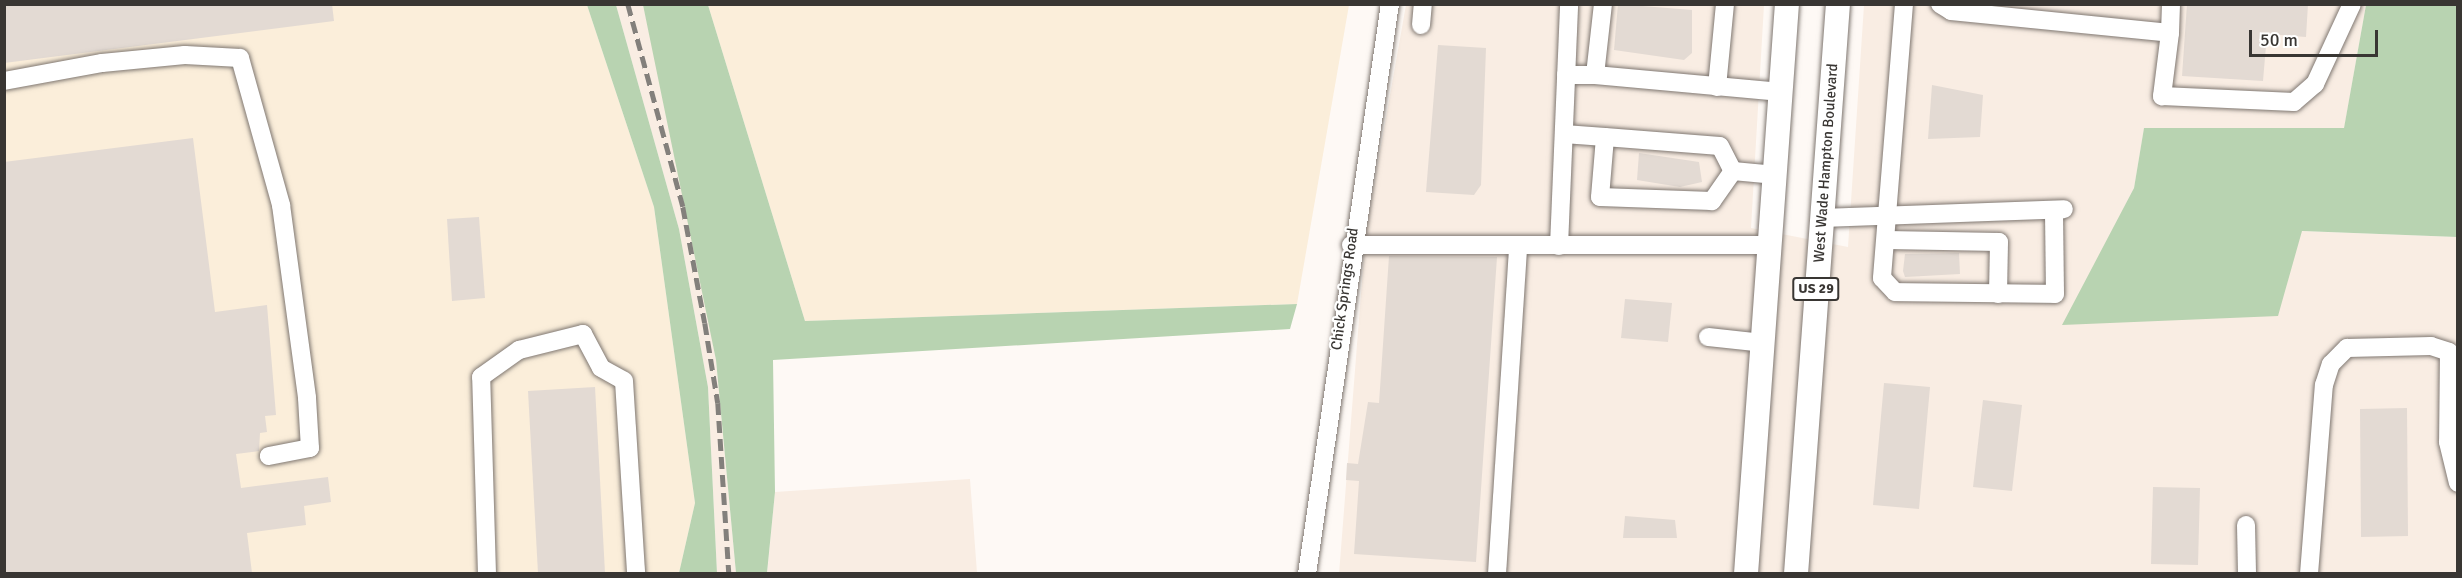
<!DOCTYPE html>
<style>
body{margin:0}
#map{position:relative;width:2462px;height:578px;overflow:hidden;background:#fef9f5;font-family:Signika,sans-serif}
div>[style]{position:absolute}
.built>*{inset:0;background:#f9ede3}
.industrial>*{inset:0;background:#fbeeda}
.forest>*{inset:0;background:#b8d3b1}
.building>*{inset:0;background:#e3dad3}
.roads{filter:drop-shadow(0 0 2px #7f7771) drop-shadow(0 0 2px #7f7771)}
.minor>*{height:18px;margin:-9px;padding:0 9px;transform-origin:9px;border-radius:9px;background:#fff}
.major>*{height:24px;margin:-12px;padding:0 12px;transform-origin:12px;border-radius:12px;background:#fff}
.rail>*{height:4.5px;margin-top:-2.25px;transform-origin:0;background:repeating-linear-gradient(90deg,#83807c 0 12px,transparent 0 18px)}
span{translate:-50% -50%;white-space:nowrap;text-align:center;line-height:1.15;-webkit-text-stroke:4.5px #fff;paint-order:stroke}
.shield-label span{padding:2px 4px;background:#fff;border:2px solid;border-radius:4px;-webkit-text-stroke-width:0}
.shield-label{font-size:14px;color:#393633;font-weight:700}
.street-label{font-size:15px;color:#393633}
.frame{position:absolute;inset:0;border:6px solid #393633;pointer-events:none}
.scale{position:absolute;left:2249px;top:30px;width:129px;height:27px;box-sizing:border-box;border:3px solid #393633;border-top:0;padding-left:8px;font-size:18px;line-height:21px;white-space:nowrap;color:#393633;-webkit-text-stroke:4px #fff;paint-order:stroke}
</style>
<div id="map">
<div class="built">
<i style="clip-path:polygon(616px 5px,643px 5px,692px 222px,716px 360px,736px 573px,717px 573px,708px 387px,679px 229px)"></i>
<i style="clip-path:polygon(1406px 5px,1764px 5px,1751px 228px,1848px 247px,1864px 5px,2366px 5px,2344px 129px,2144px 129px,2134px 188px,2116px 224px,2457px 237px,2457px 573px,1339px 574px,1366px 230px)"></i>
<i style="clip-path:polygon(970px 479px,977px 573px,767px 574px,775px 492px)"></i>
</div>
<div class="industrial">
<i style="clip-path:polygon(4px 5px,587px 5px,654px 207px,695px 503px,679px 573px,5px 573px)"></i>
<i style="clip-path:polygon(708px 5px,1349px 5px,1297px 304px,805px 321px)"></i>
</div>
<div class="forest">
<i style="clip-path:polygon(587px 5px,616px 5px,679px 229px,708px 387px,717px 573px,679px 573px,695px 503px,654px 207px)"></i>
<i style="clip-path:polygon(643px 5px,708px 5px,805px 321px,1297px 304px,1290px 329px,773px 360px,775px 492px,767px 573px,736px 573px,716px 360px)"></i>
<i style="clip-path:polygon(2366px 5px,2457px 5px,2457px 237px,2302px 231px,2278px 316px,2062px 325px,2134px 188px,2144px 128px,2344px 128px)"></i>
</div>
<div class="building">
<i style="clip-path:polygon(4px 4px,332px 4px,334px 21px,4px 63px)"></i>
<i style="clip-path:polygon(1618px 4px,1692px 10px,1692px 53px,1684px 60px,1614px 50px)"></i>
<i style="clip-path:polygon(2187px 4px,2308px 4px,2306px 37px,2267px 34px,2263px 81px,2182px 76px)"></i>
<i style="clip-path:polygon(1438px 45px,1486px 48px,1481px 185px,1474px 195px,1426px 192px)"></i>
<i style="clip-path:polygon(1932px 85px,1983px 95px,1980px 137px,1928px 139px)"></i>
<i style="clip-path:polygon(193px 138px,215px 312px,267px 305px,276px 415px,265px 416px,267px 432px,260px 433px,259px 451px,236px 454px,241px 488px,328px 477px,331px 502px,304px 506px,306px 525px,247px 533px,252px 573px,4px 573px,4px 162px)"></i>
<i style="clip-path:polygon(1639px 153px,1699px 162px,1702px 182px,1680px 187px,1637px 180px)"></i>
<i style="clip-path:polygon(479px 217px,485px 298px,452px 301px,447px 219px)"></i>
<i style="clip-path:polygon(1959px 253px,1960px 274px,1905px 277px,1903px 271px,1905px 254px)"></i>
<i style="clip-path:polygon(1389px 256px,1497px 257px,1476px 562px,1354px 554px,1359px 481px,1346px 480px,1347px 463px,1358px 464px,1368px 402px,1379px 403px)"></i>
<i style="clip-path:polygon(1625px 299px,1672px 303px,1668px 342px,1621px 338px)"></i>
<i style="clip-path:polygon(1884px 383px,1930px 387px,1919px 509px,1873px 505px)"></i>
<i style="clip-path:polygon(595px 387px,605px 573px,538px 573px,528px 391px)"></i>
<i style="clip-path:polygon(1983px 400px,2022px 405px,2012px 491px,1973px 487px)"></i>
<i style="clip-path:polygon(2407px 408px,2408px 536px,2361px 537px,2360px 409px)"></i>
<i style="clip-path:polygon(2153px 487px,2200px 488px,2198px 565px,2151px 564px)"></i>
<i style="clip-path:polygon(1625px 516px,1675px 520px,1677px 538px,1623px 538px)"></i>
</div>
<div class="roads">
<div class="minor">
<i style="left:1904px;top:4px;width:275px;rotate:94.6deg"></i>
<i style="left:1882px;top:278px;width:19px;rotate:47deg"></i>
<i style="left:1895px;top:292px;width:160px;rotate:0.7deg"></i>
<i style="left:2055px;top:294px;width:84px;rotate:-90.7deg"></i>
<i style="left:1940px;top:4px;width:13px;rotate:32deg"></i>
<i style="left:1951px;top:11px;width:220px;rotate:5.7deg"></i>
<i style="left:2170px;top:33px;width:29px;rotate:-88deg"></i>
<i style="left:1421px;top:25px;width:21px;rotate:-85deg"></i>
<i style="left:2170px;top:33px;width:64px;rotate:97.2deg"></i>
<i style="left:2162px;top:96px;width:132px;rotate:2.6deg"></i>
<i style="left:2294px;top:102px;width:28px;rotate:-41deg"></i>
<i style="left:2315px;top:84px;width:88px;rotate:-65.2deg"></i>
<i style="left:1566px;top:75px;width:29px"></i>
<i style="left:1595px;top:75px;width:71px;rotate:-83.6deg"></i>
<i style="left:1595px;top:75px;width:187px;rotate:5.2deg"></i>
<i style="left:4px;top:81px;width:100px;rotate:-10.4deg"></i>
<i style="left:102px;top:63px;width:83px;rotate:-5.5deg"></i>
<i style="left:185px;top:55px;width:55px;rotate:3.1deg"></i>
<i style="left:240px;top:58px;width:153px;rotate:74.4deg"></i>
<i style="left:281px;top:205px;width:195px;rotate:82.3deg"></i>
<i style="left:307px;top:398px;width:50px;rotate:86.6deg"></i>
<i style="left:310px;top:448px;width:42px;rotate:169deg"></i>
<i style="left:1717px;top:87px;width:83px;rotate:-84.5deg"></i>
<i style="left:1564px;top:134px;width:41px;rotate:4.2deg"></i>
<i style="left:1605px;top:137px;width:115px;rotate:4.5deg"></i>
<i style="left:1720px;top:146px;width:28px;rotate:63deg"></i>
<i style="left:1733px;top:171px;width:37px;rotate:125deg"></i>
<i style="left:1712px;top:201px;width:112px;rotate:-178deg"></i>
<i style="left:1600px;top:197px;width:60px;rotate:-85.2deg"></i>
<i style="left:1733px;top:171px;width:43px;rotate:5.3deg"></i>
<i style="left:1822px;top:218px;width:242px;rotate:-2.1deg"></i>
<i style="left:1887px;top:240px;width:112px;rotate:1deg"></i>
<i style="left:1999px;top:242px;width:52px;rotate:91.1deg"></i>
<i style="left:1351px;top:245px;width:420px"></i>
<i style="left:1559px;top:246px;width:242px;rotate:-87.6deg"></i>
<i style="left:1708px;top:337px;width:55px;rotate:6.2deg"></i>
<i style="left:2246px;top:525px;width:49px;rotate:88.8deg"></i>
<i style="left:487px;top:574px;width:197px;rotate:-91.7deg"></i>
<i style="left:481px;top:377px;width:47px;rotate:-35.4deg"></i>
<i style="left:519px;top:350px;width:66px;rotate:-14deg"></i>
<i style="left:583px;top:334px;width:38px;rotate:62deg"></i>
<i style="left:601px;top:368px;width:26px;rotate:29deg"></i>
<i style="left:624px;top:381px;width:193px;rotate:86.4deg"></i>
<i style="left:1307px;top:574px;width:576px;rotate:-81.72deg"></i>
<i style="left:1497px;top:574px;width:327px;rotate:-86.3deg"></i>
<i style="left:2309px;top:574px;width:190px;rotate:-85.5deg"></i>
<i style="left:2324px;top:385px;width:22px;rotate:-72deg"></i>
<i style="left:2331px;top:364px;width:23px;rotate:-45deg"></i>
<i style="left:2347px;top:348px;width:84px;rotate:-1.4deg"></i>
<i style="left:2431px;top:346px;width:19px;rotate:18deg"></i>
<i style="left:2449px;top:352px;width:90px;rotate:90.6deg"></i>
<i style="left:2448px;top:442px;width:42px;rotate:76.3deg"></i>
</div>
<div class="major">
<i style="left:1746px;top:574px;width:571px;rotate:-85.89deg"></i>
<i style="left:1796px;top:574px;width:572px;rotate:-85.79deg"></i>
</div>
</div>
<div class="rail">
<i style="left:628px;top:4px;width:210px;rotate:74.8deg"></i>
<i style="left:683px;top:207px;width:118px;rotate:79.3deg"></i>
<i style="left:705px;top:323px;width:81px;rotate:80.8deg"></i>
<i style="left:718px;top:403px;width:171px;rotate:86.3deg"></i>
</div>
<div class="shield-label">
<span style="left:1816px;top:289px">US 29</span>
</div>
<div class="street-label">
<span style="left:1826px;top:163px;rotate:-86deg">West Wade Hampton Boulevard</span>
<span style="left:1345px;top:289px;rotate:-82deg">Chick Springs Road</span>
</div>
<div class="frame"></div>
<div class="scale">50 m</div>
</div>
